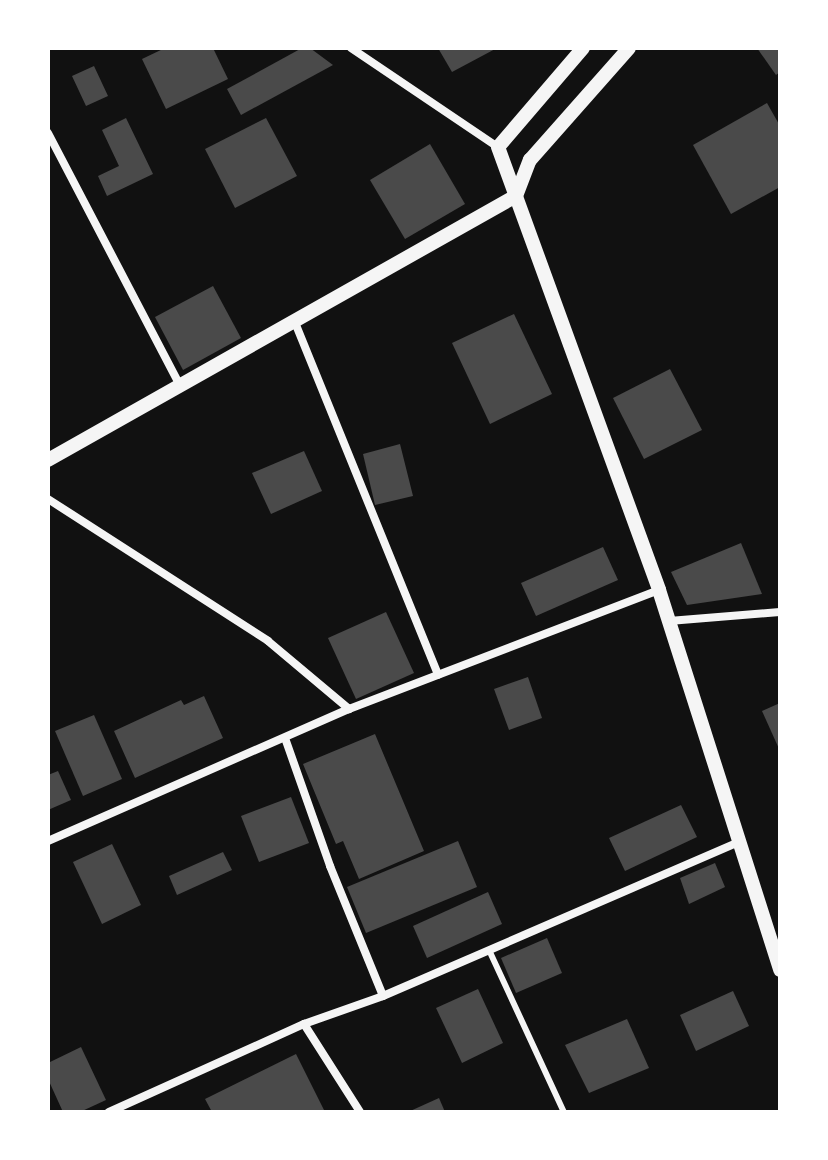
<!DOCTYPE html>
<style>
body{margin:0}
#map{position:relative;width:828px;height:1160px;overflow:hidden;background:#111;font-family:"Fira Sans Condensed",sans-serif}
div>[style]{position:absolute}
.building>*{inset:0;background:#4a4a4a}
.service>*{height:6px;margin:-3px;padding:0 3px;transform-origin:3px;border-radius:3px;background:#f5f5f5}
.minor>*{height:8px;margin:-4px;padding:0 4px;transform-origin:4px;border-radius:4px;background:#f5f5f5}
.tertiary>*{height:14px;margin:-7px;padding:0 7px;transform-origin:7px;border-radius:7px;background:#f5f5f5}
span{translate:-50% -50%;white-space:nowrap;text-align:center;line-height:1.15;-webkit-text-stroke:7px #fff;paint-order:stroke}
.frame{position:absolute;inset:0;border:50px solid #fff;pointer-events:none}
</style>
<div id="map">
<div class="building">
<i style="clip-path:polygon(165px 48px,213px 48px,228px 79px,166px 109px,142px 59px)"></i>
<i style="clip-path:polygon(302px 48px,310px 48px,333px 65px,241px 115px,227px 89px)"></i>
<i style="clip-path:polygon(438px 48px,497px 48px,452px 72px)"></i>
<i style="clip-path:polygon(757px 48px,780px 48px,780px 72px,776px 75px)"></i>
<i style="clip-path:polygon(94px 66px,108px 96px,86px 106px,72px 76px)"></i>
<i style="clip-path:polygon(767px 103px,780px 126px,780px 187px,731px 214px,693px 145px)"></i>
<i style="clip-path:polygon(126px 118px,153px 174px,107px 196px,98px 176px,119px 166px,102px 130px)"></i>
<i style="clip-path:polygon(266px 118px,297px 176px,235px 208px,205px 149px)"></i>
<i style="clip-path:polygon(430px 144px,465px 204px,405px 239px,370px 180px)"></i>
<i style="clip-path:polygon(213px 286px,241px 338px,183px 370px,155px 317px)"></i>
<i style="clip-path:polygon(514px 314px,552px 394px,490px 424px,452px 343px)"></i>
<i style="clip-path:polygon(670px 369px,702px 430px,644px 459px,613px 398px)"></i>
<i style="clip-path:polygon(400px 444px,413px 496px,375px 505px,363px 454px)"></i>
<i style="clip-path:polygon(304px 451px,322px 491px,271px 514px,252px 473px)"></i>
<i style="clip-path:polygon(741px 543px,762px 594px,687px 605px,671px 572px)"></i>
<i style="clip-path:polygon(603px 547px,618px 580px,536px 616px,521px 583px)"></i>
<i style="clip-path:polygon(386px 612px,414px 673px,356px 699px,328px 638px)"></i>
<i style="clip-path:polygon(528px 677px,542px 718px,509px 730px,494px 689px)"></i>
<i style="clip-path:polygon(204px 696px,223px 738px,135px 778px,114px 731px,181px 700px,184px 705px)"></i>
<i style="clip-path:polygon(780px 703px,780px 751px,762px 711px)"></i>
<i style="clip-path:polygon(94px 715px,122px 779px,83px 796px,55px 731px)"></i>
<i style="clip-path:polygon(375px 734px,424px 851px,359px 879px,343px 841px,336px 844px,303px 764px)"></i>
<i style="clip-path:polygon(58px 771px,71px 800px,48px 810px,48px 775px)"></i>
<i style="clip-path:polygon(291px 797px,309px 843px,259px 862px,241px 816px)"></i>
<i style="clip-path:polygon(681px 805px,697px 837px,625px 871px,609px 838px)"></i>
<i style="clip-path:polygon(458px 841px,477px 887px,366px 933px,347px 887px)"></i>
<i style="clip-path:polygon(112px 844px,141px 905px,102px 924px,73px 862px)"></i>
<i style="clip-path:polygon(223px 852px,232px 870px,177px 895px,169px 876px)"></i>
<i style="clip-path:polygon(715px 863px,725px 887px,689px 904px,680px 878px)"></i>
<i style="clip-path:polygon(488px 892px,502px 924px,427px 958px,413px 926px)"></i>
<i style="clip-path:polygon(547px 938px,562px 973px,516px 993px,501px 958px)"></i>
<i style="clip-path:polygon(478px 989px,503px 1043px,462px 1063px,436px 1008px)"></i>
<i style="clip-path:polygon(733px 991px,749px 1026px,696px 1051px,680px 1015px)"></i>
<i style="clip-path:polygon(627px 1019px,649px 1068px,589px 1093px,565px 1045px)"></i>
<i style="clip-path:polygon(81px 1047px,106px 1100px,80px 1112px,63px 1112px,48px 1079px,48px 1063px)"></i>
<i style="clip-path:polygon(296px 1054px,325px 1112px,212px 1112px,205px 1099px)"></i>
<i style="clip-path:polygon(439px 1098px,445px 1112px,408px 1112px)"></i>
</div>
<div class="service">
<i style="left:489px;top:950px;width:179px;rotate:65.2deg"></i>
</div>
<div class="minor">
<i style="left:351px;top:48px;width:177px;rotate:34deg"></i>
<i style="left:48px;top:133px;width:285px;rotate:62.4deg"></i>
<i style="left:294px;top:320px;width:383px;rotate:67.9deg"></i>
<i style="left:48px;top:499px;width:262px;rotate:32.8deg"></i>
<i style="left:268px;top:641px;width:106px;rotate:40deg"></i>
<i style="left:669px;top:621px;width:111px;rotate:-4.6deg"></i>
<i style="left:285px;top:738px;width:136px;rotate:70.6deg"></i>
<i style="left:330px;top:866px;width:140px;rotate:67.8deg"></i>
<i style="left:48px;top:841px;width:329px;rotate:-23.7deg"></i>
<i style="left:349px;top:709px;width:332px;rotate:-21deg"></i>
<i style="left:304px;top:1024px;width:104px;rotate:57.5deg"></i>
<i style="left:109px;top:1112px;width:214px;rotate:-24.3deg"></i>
<i style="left:304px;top:1024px;width:84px;rotate:-19.5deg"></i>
<i style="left:383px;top:996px;width:388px;rotate:-23.4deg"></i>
</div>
<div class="tertiary">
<i style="left:583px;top:48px;width:130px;rotate:130.6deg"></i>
<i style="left:498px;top:147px;width:471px;rotate:70deg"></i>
<i style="left:659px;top:590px;width:399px;rotate:72.3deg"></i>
<i style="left:48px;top:460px;width:537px;rotate:-29.43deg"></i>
<i style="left:516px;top:196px;width:39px;rotate:-69deg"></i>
<i style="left:530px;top:160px;width:149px;rotate:-48.5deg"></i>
</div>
<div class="frame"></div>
</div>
